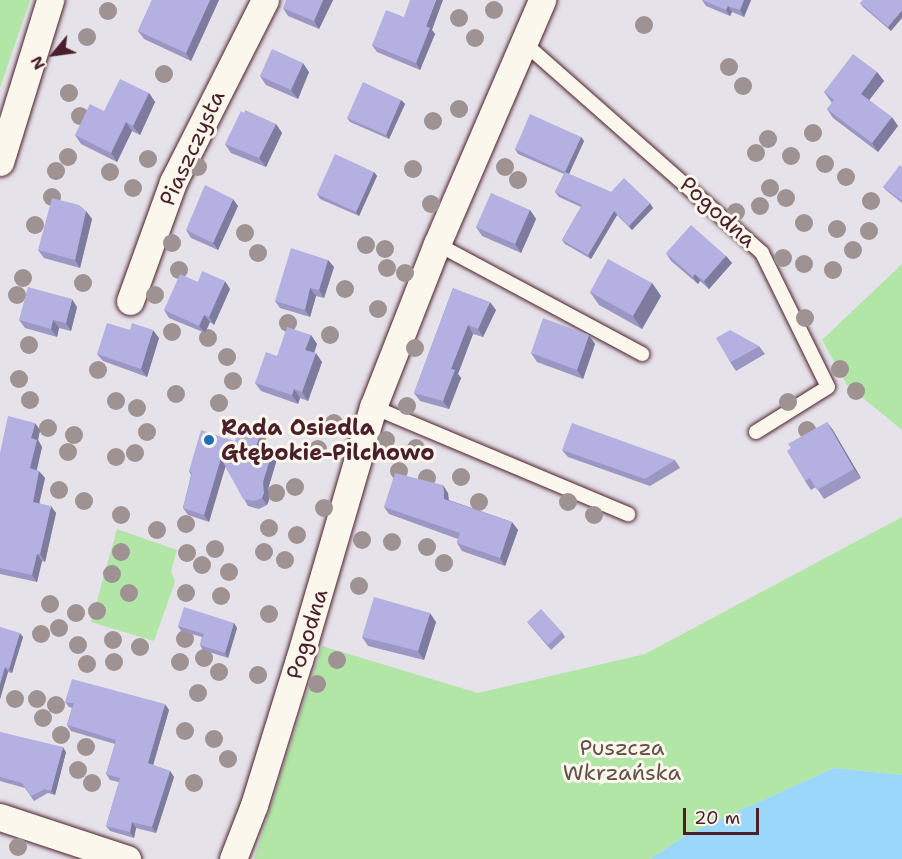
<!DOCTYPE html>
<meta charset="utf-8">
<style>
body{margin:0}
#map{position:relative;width:902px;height:859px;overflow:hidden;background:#e6e2e9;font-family:"Shantell Sans",sans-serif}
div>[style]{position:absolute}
.green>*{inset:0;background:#b2e6a7}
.water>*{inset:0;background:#9ad7fb}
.roads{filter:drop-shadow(0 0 2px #4a1f2b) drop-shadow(0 0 2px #4a1f2b)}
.lane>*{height:14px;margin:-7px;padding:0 7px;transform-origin:7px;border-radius:7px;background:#fbf7ec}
.street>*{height:27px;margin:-13.5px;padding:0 13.5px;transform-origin:13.5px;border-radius:13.5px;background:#fbf7ec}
.trees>*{width:18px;height:18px;margin:-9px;border-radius:50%;background:#9e9292}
.wall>*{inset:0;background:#9b97c2}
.shaded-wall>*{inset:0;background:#7e7b9e}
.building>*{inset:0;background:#b4b0e2}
.dots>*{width:16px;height:16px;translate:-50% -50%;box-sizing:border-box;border:3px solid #fbf7ec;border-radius:50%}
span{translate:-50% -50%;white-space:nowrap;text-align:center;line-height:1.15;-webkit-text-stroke:6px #fbf7ec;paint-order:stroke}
.street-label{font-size:22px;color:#4a1f2b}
.poi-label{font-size:22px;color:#4a1f2b;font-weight:700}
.left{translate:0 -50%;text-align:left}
.park-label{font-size:22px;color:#64514a}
.north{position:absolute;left:24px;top:24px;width:60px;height:60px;-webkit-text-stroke:4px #fbf7ec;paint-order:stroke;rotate:241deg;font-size:16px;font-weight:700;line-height:24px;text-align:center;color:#4a1f2b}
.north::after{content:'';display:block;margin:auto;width:21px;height:27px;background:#4a1f2b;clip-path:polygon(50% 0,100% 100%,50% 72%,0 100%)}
.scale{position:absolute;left:683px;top:808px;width:76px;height:27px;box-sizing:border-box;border:3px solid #4a1f2b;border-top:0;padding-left:8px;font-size:18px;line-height:21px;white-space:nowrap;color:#4a1f2b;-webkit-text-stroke:4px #fbf7ec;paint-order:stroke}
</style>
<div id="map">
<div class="green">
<i style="clip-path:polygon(0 0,30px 0,0 88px)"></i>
<i style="clip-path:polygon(902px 264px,902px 430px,847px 385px,822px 340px)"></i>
<i style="clip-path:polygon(902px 517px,902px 775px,834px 768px,688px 834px,650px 859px,254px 859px,322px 646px,478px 693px,645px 654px)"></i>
<i style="clip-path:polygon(117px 529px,177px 550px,171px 571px,175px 582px,154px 641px,91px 622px)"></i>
</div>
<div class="water">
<i style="clip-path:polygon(834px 768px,902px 775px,902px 859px,650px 859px,688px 834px)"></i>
</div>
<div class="roads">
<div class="lane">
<i style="left:524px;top:43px;width:317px;rotate:41.4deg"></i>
<i style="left:762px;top:253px;width:149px;rotate:63.8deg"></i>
<i style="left:828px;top:387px;width:85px;rotate:148deg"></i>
<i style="left:437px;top:244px;width:233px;rotate:28.2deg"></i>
<i style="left:373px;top:407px;width:277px;rotate:22.8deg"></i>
</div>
<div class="street">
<i style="left:0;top:162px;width:170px;rotate:-72.8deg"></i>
<i style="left:130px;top:301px;width:127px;rotate:-70.1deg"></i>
<i style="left:173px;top:182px;width:204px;rotate:-63.2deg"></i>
<i style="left:0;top:817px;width:134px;rotate:18.3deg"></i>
<i style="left:233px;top:859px;width:58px;rotate:-68.7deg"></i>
<i style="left:254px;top:805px;width:152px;rotate:-72.8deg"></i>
<i style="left:299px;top:660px;width:264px;rotate:-73.7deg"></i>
<i style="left:373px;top:407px;width:175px;rotate:-68.6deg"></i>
<i style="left:437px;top:244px;width:266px;rotate:-66.7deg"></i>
</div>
</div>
<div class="trees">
<i style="left:494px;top:10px"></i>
<i style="left:108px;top:11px"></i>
<i style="left:459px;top:18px"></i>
<i style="left:644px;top:25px"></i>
<i style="left:87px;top:37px"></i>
<i style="left:475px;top:38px"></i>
<i style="left:729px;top:67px"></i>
<i style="left:164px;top:74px"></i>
<i style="left:743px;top:86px"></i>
<i style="left:69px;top:93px"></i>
<i style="left:459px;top:109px"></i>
<i style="left:80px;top:116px"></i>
<i style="left:433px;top:121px"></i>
<i style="left:813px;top:133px"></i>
<i style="left:768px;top:139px"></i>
<i style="left:756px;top:153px"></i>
<i style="left:791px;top:156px"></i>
<i style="left:68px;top:157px"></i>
<i style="left:148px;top:159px"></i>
<i style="left:825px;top:164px"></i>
<i style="left:198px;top:167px"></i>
<i style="left:505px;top:167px"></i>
<i style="left:413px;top:169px"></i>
<i style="left:56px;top:171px"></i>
<i style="left:110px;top:172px"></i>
<i style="left:846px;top:177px"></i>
<i style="left:518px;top:180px"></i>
<i style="left:133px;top:188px"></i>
<i style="left:770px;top:188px"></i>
<i style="left:52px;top:197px"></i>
<i style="left:786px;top:198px"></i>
<i style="left:871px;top:201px"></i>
<i style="left:431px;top:204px"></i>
<i style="left:760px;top:206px"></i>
<i style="left:736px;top:212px"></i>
<i style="left:804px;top:223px"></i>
<i style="left:35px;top:225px"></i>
<i style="left:837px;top:229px"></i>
<i style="left:869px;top:231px"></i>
<i style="left:245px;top:233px"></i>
<i style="left:172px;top:243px"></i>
<i style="left:366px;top:245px"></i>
<i style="left:385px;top:249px"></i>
<i style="left:853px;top:250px"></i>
<i style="left:258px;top:253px"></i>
<i style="left:783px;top:258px"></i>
<i style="left:804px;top:264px"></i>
<i style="left:387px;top:268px"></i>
<i style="left:179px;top:270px"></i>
<i style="left:833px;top:270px"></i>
<i style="left:405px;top:273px"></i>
<i style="left:23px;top:278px"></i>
<i style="left:83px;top:283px"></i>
<i style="left:345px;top:289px"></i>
<i style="left:17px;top:295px"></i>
<i style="left:155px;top:295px"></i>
<i style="left:378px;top:309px"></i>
<i style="left:805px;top:318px"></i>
<i style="left:288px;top:323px"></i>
<i style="left:172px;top:332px"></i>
<i style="left:330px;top:335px"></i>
<i style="left:208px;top:338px"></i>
<i style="left:29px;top:345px"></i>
<i style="left:415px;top:348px"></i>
<i style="left:227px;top:357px"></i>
<i style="left:840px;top:369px"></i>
<i style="left:98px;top:370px"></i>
<i style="left:19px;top:379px"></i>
<i style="left:233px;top:381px"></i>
<i style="left:856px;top:391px"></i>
<i style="left:176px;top:394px"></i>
<i style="left:30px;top:400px"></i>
<i style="left:116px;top:401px"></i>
<i style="left:788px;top:402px"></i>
<i style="left:219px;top:403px"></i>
<i style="left:407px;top:406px"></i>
<i style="left:137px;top:408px"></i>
<i style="left:334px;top:423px"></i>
<i style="left:48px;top:428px"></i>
<i style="left:807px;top:430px"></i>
<i style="left:147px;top:432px"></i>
<i style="left:74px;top:435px"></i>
<i style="left:258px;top:435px"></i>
<i style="left:386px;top:440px"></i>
<i style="left:416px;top:448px"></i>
<i style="left:318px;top:449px"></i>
<i style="left:68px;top:452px"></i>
<i style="left:135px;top:453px"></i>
<i style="left:116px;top:457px"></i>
<i style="left:399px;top:471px"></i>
<i style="left:461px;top:477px"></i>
<i style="left:427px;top:478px"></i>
<i style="left:295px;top:487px"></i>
<i style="left:59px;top:490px"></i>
<i style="left:276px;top:493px"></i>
<i style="left:84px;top:501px"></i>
<i style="left:479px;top:502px"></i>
<i style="left:568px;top:502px"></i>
<i style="left:324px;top:508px"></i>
<i style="left:121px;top:515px"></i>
<i style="left:594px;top:515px"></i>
<i style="left:186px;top:524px"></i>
<i style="left:269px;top:528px"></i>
<i style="left:157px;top:530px"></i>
<i style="left:297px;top:535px"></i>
<i style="left:362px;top:540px"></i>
<i style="left:392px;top:542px"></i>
<i style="left:427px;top:547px"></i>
<i style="left:215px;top:549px"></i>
<i style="left:121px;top:552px"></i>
<i style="left:264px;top:552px"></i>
<i style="left:187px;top:553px"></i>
<i style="left:285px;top:560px"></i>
<i style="left:444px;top:563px"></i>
<i style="left:202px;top:565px"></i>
<i style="left:229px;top:572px"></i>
<i style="left:112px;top:574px"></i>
<i style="left:359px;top:586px"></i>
<i style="left:129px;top:593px"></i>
<i style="left:186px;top:593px"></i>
<i style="left:221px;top:596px"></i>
<i style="left:50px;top:604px"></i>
<i style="left:97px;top:611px"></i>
<i style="left:76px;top:613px"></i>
<i style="left:269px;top:614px"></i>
<i style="left:59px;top:628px"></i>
<i style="left:41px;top:634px"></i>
<i style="left:185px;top:639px"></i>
<i style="left:113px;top:640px"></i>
<i style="left:78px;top:645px"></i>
<i style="left:140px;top:647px"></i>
<i style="left:204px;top:658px"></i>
<i style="left:337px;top:660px"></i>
<i style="left:114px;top:662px"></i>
<i style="left:180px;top:662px"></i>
<i style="left:87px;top:664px"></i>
<i style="left:219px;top:672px"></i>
<i style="left:258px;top:675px"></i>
<i style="left:317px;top:684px"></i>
<i style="left:198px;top:693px"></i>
<i style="left:15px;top:699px"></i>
<i style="left:37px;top:699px"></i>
<i style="left:56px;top:705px"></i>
<i style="left:43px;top:718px"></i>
<i style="left:185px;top:731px"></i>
<i style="left:61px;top:735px"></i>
<i style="left:214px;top:739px"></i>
<i style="left:86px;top:747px"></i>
<i style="left:228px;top:759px"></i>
<i style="left:78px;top:770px"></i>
<i style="left:92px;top:783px"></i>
<i style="left:194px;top:783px"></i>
<i style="left:18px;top:847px"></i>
</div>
<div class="wall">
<i style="clip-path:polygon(152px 0,219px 0,191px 61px,144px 39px,138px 31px)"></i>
<i style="clip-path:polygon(333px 0,319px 29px,288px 16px,283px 8px)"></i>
<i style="clip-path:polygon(702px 0,751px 0,744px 17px,732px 12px,730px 16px,706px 6px)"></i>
<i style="clip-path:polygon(902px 0,891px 31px,863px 7px,860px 3px)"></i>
<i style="clip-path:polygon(432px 30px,435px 34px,420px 70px,377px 52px,372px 45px)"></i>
<i style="clip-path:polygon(309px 72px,298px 99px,266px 85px,260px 76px)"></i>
<i style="clip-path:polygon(877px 72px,884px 81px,869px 100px,898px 126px,878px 152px,833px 118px,827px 109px,832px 103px,824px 92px)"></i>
<i style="clip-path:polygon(149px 93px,155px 102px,140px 135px,132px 131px,117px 162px,81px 144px,75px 135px)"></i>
<i style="clip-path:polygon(401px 100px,405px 104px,389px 139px,350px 122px,347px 118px)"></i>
<i style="clip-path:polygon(276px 124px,282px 133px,266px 167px,231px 153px,225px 144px)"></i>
<i style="clip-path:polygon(581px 137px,584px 141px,569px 174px,611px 192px,653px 208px,632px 230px,617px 215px,591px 259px,565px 244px,562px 240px,581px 207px,559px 197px,555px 192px,564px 174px,518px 154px,515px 149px)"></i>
<i style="clip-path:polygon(902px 167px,902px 203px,887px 191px,883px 187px)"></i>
<i style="clip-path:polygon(374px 172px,377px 176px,359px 216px,320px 199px,317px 194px)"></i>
<i style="clip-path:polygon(238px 206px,218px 250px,191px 238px,186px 230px)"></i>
<i style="clip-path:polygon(530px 210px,536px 219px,521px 253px,482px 236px,476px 227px)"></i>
<i style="clip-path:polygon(86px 211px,92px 219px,80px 268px,44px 258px,38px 250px)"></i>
<i style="clip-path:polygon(666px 253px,726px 256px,732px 263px,709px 289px,700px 281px,698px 284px,671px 261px)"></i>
<i style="clip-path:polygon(328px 260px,334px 267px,324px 298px,316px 296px,310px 317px,280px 308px,275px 301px)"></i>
<i style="clip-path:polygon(198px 282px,230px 289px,214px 325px,210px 322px,205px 333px,169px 318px,164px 310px)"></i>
<i style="clip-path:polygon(652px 283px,661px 296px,642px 329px,599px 305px,590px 292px)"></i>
<i style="clip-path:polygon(453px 288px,496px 310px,483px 337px,473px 334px,458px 374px,461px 378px,449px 409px,420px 401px,414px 393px)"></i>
<i style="clip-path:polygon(77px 307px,71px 331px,59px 328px,57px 337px,25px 328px,19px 320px)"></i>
<i style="clip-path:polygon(130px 330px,159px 338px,147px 377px,103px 361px,97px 354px)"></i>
<i style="clip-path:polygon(311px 335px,317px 344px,314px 353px,322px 362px,308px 401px,300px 398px,298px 404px,261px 391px,255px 383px,277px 356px)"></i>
<i style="clip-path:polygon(589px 335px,595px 344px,583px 379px,537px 362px,531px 353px)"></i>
<i style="clip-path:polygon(759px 346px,765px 354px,736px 371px,730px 362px)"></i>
<i style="clip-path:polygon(827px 422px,861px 478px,824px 499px,816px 487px,811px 490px,805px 481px)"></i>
<i style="clip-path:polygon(40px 430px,38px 440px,42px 447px,37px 470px,45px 478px,39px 503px,56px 513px,45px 562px,42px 561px,37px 582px,0 574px,0 453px)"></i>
<i style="clip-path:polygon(235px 441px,264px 445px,262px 449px,277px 459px,268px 489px,269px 500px,267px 505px,259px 509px,248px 506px,225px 466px,209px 522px,188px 515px,183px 508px,191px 475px,189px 471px)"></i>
<i style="clip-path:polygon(562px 450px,675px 460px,680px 468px,650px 486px,568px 457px)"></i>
<i style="clip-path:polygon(448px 493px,449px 500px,512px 522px,518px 530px,505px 566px,462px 551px,457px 543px,458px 539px,389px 514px,384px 507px)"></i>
<i style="clip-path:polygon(436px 622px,424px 660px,368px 646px,362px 637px)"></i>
<i style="clip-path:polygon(527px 622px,562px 632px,565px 637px,551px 650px)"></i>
<i style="clip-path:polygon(234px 623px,237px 628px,228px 658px,203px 650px,200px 645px,202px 637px,181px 631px,178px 626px)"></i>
<i style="clip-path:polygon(0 627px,23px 637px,12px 673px,8px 672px,0 699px)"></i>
<i style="clip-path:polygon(65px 702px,169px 710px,153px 765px,170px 771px,174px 777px,156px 833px,136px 828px,134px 838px,110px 831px,106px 826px,119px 782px,110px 780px,106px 774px,115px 744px,71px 731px,67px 725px,72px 708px,69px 707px)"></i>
<i style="clip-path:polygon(0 732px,66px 752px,55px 795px,48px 793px,34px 801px,25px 788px,0 781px)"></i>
</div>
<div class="shaded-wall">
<i style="clip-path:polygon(210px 0,219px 0,191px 61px,186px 53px)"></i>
<i style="clip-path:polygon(323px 0,333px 0,319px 29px,314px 21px)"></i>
<i style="clip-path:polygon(436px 0,443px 0,432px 30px,435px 34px,420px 70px,416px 63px,426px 26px)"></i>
<i style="clip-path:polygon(744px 0,751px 0,744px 17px,740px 10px)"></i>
<i style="clip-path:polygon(728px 6px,732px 12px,730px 16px,726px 10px)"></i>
<i style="clip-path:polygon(902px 10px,902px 18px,891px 31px,888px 27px)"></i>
<i style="clip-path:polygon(303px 63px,309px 72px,298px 99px,291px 90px)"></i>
<i style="clip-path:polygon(877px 72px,884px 81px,867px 103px,861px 94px)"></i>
<i style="clip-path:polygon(149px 93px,155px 102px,140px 135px,133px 126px)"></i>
<i style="clip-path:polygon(401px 100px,405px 104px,389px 139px,386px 135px)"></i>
<i style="clip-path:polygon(892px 117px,898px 126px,878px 152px,872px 143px)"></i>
<i style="clip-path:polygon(126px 122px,132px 131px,117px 162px,111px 153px)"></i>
<i style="clip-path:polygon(276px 124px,282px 133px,266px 167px,259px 158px)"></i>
<i style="clip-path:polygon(581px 137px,584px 141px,568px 176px,565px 172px)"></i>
<i style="clip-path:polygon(374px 172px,377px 176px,359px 216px,356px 212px)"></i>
<i style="clip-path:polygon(233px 199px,238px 206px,218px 250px,213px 243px)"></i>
<i style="clip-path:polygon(650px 203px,653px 208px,632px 230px,629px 226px)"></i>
<i style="clip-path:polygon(530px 210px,536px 219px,521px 253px,515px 244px)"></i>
<i style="clip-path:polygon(86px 211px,92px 219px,80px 268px,75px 260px)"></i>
<i style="clip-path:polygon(614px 211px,617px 215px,591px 259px,588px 255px)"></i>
<i style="clip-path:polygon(726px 256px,732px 263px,709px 289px,704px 281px)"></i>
<i style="clip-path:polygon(328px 260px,334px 267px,324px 298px,319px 290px)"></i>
<i style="clip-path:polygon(695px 274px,700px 281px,698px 284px,693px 277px)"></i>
<i style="clip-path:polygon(225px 281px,230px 289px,214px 325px,209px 317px)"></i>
<i style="clip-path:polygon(652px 283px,661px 296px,642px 329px,633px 316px)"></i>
<i style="clip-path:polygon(310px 288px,316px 296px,310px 317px,305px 310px)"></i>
<i style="clip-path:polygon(72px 299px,77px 307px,71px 331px,66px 323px)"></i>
<i style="clip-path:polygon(490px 302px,496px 310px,483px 337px,478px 329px)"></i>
<i style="clip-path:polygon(204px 315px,210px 322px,205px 333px,199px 326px)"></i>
<i style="clip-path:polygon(53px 320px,59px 328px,57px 337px,51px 329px)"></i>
<i style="clip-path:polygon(468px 325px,473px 334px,458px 374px,461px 378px,449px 409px,443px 401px,451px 369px)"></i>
<i style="clip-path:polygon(153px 330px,159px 338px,147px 377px,141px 369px)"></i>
<i style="clip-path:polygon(311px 335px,317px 344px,312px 359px,305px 350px)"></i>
<i style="clip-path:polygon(589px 335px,595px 344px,583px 379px,577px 370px)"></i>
<i style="clip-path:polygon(316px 353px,322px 362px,308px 401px,302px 392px)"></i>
<i style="clip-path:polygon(294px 389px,300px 398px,298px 404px,292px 395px)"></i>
<i style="clip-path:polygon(827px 422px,833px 430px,861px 478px,854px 469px)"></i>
<i style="clip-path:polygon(35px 423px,40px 430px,38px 440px,42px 447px,35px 476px,30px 468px,31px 438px)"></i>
<i style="clip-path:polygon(259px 438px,264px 445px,261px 454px,256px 447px)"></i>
<i style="clip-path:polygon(272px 452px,277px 459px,268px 489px,269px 500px,267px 505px,262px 498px,263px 482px)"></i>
<i style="clip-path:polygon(221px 458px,226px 465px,209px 522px,204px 515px)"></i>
<i style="clip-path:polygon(39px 471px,45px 478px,38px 509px,33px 502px)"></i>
<i style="clip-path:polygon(443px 485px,448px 493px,449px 506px,444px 499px)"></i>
<i style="clip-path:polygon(51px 506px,56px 513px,45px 562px,40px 554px)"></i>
<i style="clip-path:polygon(512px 522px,518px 530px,505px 566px,500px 558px)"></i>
<i style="clip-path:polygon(37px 554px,42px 561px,37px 582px,32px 575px)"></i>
<i style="clip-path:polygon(430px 613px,436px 622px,424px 660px,418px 651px)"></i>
<i style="clip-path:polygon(234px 623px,237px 628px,228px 658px,225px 653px)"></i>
<i style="clip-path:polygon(20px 633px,23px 637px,12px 673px,9px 669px)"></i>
<i style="clip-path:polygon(5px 667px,8px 672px,0 699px,0 684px)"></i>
<i style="clip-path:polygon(165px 704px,169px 710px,152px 769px,148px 763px)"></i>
<i style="clip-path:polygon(63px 747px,66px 752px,55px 795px,51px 791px)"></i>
<i style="clip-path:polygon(170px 771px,174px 777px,156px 833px,152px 827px)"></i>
<i style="clip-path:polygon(132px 822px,136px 828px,134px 838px,130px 832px)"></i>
</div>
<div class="building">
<i style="clip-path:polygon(152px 0,210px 0,186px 53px,138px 31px)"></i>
<i style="clip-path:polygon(286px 0,323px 0,314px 21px,283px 8px)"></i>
<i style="clip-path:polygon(410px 0,436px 0,426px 26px,430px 28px,416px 63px,372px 45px,386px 10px,404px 17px)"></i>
<i style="clip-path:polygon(702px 0,744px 0,740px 10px,728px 6px,726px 10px)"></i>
<i style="clip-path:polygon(863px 0,902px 0,902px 10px,888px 27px,860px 3px)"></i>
<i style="clip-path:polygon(272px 49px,303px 63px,291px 90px,260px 76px)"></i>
<i style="clip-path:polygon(853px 54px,877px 72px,861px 94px,892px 117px,872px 143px,827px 109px,834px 100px,824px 92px)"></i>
<i style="clip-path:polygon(120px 79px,149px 93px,133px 126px,126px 122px,111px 153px,75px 135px,90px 104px,104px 111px)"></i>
<i style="clip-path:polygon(363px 82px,401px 100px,386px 135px,347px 118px)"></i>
<i style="clip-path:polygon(245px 110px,276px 124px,259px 158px,225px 144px,241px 111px,244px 113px)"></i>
<i style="clip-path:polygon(530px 114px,581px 137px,565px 172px,515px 149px)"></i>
<i style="clip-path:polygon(335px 154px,374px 172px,356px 212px,317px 194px)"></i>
<i style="clip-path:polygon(900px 165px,902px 167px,902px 201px,883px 187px)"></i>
<i style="clip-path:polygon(565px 172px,611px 192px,624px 178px,650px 203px,629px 226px,614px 211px,588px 255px,562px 240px,582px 205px,555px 192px)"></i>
<i style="clip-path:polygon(205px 185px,233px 199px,213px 243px,186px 230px)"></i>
<i style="clip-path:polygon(491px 193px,530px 210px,515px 244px,476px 227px)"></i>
<i style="clip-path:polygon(52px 198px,79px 205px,86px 211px,75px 260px,38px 250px)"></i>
<i style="clip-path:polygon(691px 225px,726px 256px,704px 281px,695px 274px,693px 277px,666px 253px)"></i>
<i style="clip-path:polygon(291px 248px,328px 260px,319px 290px,310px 288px,305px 310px,275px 301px)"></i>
<i style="clip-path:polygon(608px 259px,652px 283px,633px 316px,590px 292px)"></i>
<i style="clip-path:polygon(202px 271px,225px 281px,209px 317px,204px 315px,199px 326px,164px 310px,180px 274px,198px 282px)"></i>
<i style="clip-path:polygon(28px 287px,72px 299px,66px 323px,53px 320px,51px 329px,19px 320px)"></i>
<i style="clip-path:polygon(453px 288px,490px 302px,478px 329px,468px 325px,451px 369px,455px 370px,443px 401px,414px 393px)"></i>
<i style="clip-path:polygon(543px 318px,589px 335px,577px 370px,531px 353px)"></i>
<i style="clip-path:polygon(107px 323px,130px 330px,132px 323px,153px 330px,141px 369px,97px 354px)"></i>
<i style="clip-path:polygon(287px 327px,311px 335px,305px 350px,316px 353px,302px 392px,294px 389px,292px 395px,255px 383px,266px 352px,277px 356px)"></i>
<i style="clip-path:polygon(730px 330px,759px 346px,730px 362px,716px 338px)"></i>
<i style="clip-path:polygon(8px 416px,35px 423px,31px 438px,37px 440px,30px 468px,39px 471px,33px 502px,51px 506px,40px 554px,37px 554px,32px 575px,0 568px,0 453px)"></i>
<i style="clip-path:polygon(827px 422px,854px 469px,817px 490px,810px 478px,805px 481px,787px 451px,791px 448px,788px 444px)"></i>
<i style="clip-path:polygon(572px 423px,675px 460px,645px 479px,562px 450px)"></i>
<i style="clip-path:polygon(201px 430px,235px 441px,238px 431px,259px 438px,256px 447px,272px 452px,263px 482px,264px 493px,262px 498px,254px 501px,243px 499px,221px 458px,204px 515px,183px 508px,192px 473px,189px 471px)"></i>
<i style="clip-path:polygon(395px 473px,443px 485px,444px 499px,512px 522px,500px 558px,457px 543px,460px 533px,384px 507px)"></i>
<i style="clip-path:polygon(374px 597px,430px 613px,418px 651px,362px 637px)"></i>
<i style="clip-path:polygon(184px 607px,234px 623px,225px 653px,200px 645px,204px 634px,178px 626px)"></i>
<i style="clip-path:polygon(541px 609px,562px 632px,548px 645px,527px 622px)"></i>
<i style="clip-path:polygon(0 627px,20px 633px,9px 669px,5px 667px,0 684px)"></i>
<i style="clip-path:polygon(72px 679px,165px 704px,148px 763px,170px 771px,152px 827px,132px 822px,130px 832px,106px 826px,120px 778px,106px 774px,116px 740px,67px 725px,74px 703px,65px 702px)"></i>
<i style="clip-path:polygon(0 732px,63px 747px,51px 791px,45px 789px,31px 796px,22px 783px,0 777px)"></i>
</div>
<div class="dots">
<i style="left:209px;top:440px;background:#1f6fb2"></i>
</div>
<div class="street-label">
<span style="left:192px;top:148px;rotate:-65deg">Piaszczysta</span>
<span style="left:718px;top:212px;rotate:42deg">Pogodna</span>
<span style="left:307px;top:634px;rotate:-73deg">Pogodna</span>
</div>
<div class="poi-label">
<span class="left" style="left:221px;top:440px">Rada Osiedla<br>Głębokie-Pilchowo</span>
</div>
<div class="park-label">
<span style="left:622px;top:760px">Puszcza<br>Wkrzańska</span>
</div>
<div class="north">N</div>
<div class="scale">20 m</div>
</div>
